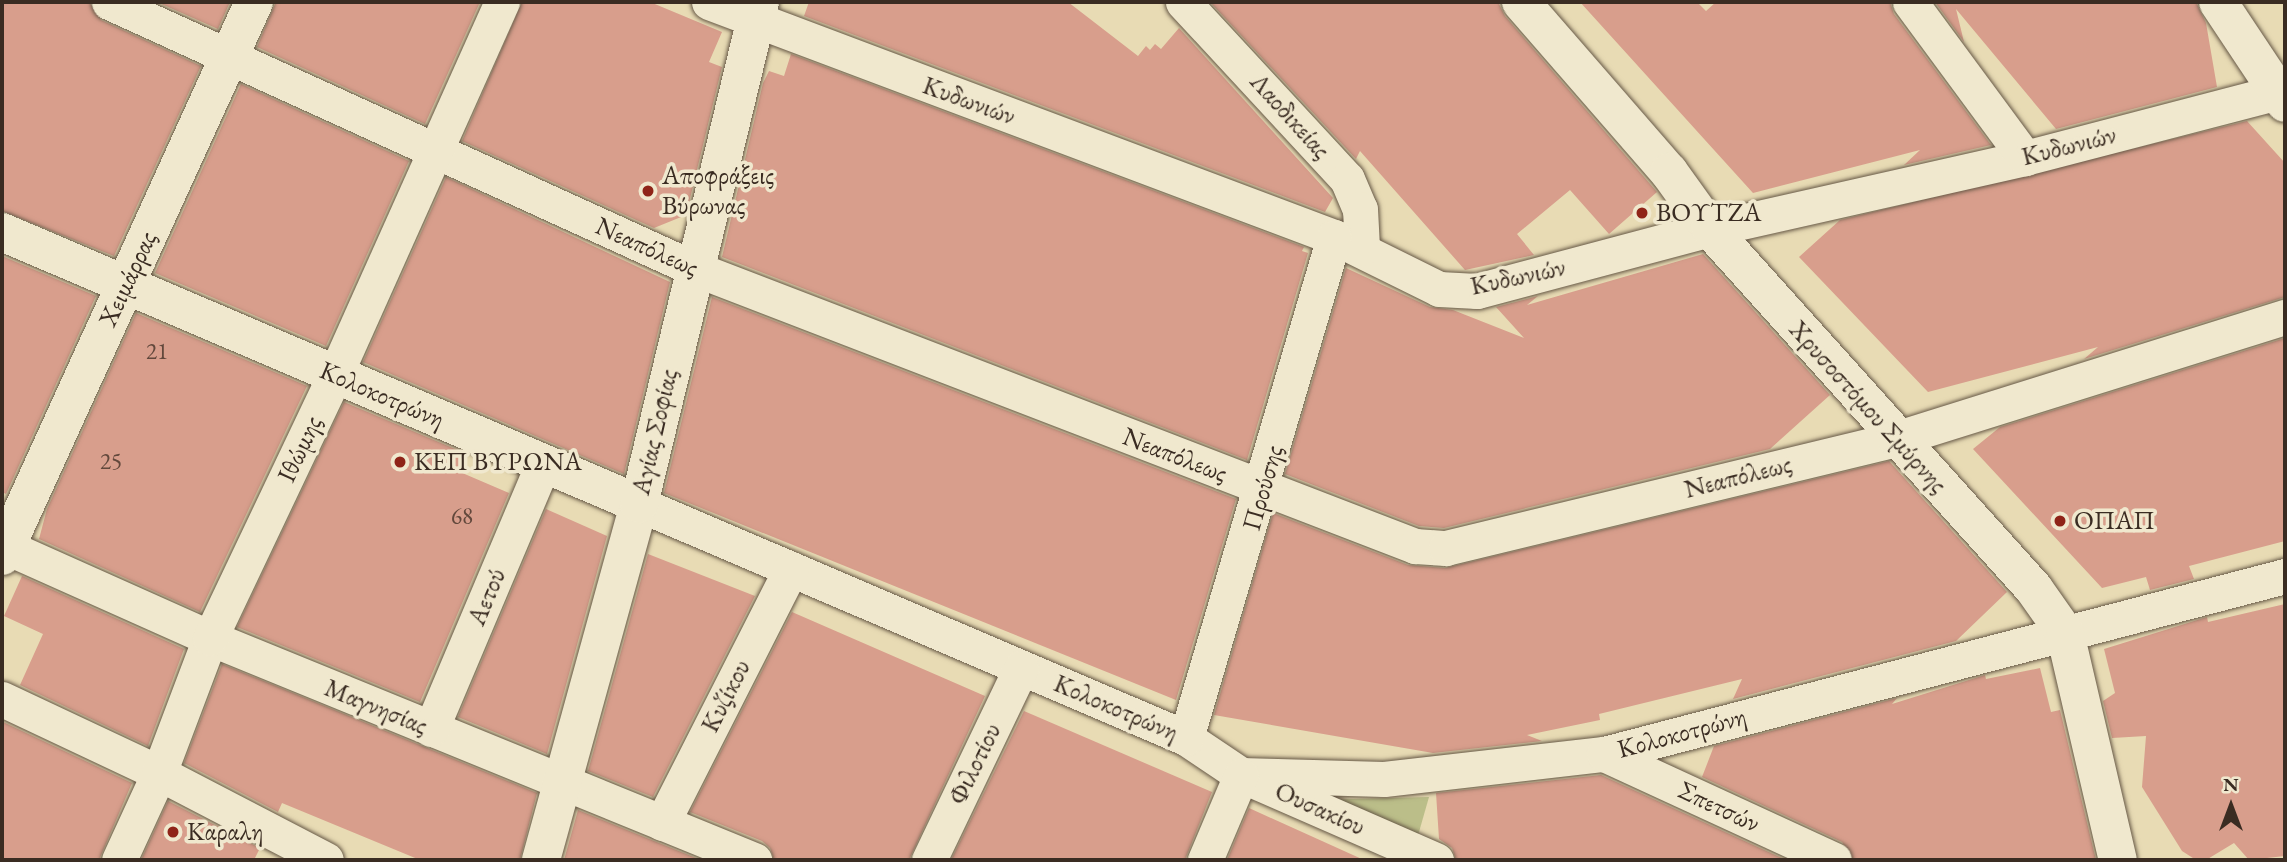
<!DOCTYPE html>
<meta charset="utf-8">
<style>
body{margin:0}
#map{position:relative;width:2287px;height:862px;overflow:hidden;background:#e8dbb4;font-family:"EB Garamond",serif}
div>[style]{position:absolute}
.green>*{inset:0;background:#bbbe89}
.building>*{inset:0;background:#d89e8c}
.roads{filter:drop-shadow(0 0 2px #665846) drop-shadow(0 0 2px #665846)}
.street>*{height:35px;margin:-17.5px;padding:0 17.5px;transform-origin:17.5px;border-radius:17.5px;background:#f0e8ce}
.secondary>*{height:38px;margin:-19px;padding:0 19px;transform-origin:19px;border-radius:19px;background:#f0e8ce}
.dots>*{width:19px;height:19px;translate:-50% -50%;box-sizing:border-box;border:4px solid #f0e8ce;border-radius:50%}
span{translate:-50% -50%;white-space:nowrap;text-align:center;line-height:1.15;-webkit-text-stroke:7px #f0e8ce;paint-order:stroke}
.number-label{font-size:23px;color:#62483c}
.number-label span{-webkit-text-stroke-width:0}
.street-label{font-size:26px;color:#3a2c22}
.poi-label{font-size:26px;color:#3a2c22}
.left{translate:0 -50%;text-align:left}
.frame{position:absolute;inset:0;border:4px solid #3a2c22;pointer-events:none}
.north{position:absolute;left:2196px;top:771px;width:70px;height:70px;-webkit-text-stroke:5px #f0e8ce;paint-order:stroke;rotate:0deg;font-size:19px;font-weight:700;line-height:28px;text-align:center;color:#3a2c22}
.north::after{content:'';display:block;margin:auto;width:24px;height:32px;background:#3a2c22;clip-path:polygon(50% 0,100% 100%,50% 72%,0 100%)}
</style>
<div id="map">
<div class="green">
<i style="clip-path:polygon(1429px 797px,1415px 846px,1315px 800px)"></i>
</div>
<div class="building">
<i style="clip-path:polygon(2px 2px,89px 2px,101px 20px,201px 66px,114px 256px,2px 211px)"></i>
<i style="clip-path:polygon(157px 2px,230px 2px,218px 29px)"></i>
<i style="clip-path:polygon(276px 2px,480px 2px,425px 124px,257px 47px)"></i>
<i style="clip-path:polygon(522px 2px,650px 2px,722px 32px,709px 62px,722px 67px,686px 215px,654px 228px,462px 141px)"></i>
<i style="clip-path:polygon(809px 2px,1068px 2px,1138px 56px,1146px 46px,1150px 50px,1155px 44px,1161px 49px,1179px 28px,1333px 198px,1325px 212px,804px 16px)"></i>
<i style="clip-path:polygon(1210px 2px,1498px 2px,1505px 16px,1657px 192px,1609px 234px,1570px 190px,1517px 234px,1534px 255px,1465px 270px,1360px 151px,1356px 159px)"></i>
<i style="clip-path:polygon(1580px 2px,1697px 2px,1706px 11px,1716px 2px,1890px 2px,1894px 14px,1991px 145px,1904px 165px,1920px 150px,1753px 193px)"></i>
<i style="clip-path:polygon(1935px 2px,2196px 2px,2206px 23px,2217px 87px,2056px 129px,1956px 9px,1964px 42px)"></i>
<i style="clip-path:polygon(791px 54px,1304px 247px,1302px 251px,1308px 253px,1247px 460px,722px 257px,763px 83px,769px 71px,784px 76px)"></i>
<i style="clip-path:polygon(241px 84px,409px 161px,326px 346px,155px 273px)"></i>
<i style="clip-path:polygon(2247px 121px,2285px 163px,2285px 297px,2084px 359px,2098px 347px,1928px 392px,1799px 257px,1840px 220px)"></i>
<i style="clip-path:polygon(446px 177px,670px 282px,624px 474px,363px 362px)"></i>
<i style="clip-path:polygon(1703px 254px,1830px 395px,1770px 449px,1444px 528px,1419px 526px,1285px 474px,1346px 268px,1430px 307px,1453px 310px,1524px 338px,1496px 307px,1538px 296px,1527px 305px)"></i>
<i style="clip-path:polygon(2px 256px,96px 296px,6px 494px,2px 492px)"></i>
<i style="clip-path:polygon(712px 297px,1236px 499px,1176px 700px,664px 493px)"></i>
<i style="clip-path:polygon(136px 313px,307px 386px,200px 612px,39px 539px,47px 509px)"></i>
<i style="clip-path:polygon(2285px 338px,2285px 541px,2189px 566px,2194px 579px,2150px 590px,2146px 577px,2102px 588px,1973px 449px,2000px 427px)"></i>
<i style="clip-path:polygon(344px 402px,467px 454px,460px 472px,509px 493px,420px 702px,237px 627px)"></i>
<i style="clip-path:polygon(1889px 461px,2007px 592px,1956px 641px,1733px 699px,1742px 679px,1599px 714px,1600px 720px,1527px 735px,1542px 741px,1433px 753px,1214px 715px,1273px 513px,1408px 565px,1445px 568px)"></i>
<i style="clip-path:polygon(546px 509px,607px 536px,547px 754px,458px 717px)"></i>
<i style="clip-path:polygon(648px 554px,755px 596px,653px 797px,588px 771px)"></i>
<i style="clip-path:polygon(22px 576px,184px 649px,148px 746px,20px 685px,43px 634px,4px 616px)"></i>
<i style="clip-path:polygon(2285px 604px,2285px 856px,2249px 860px,2234px 843px,2206px 860px,2196px 860px,2182px 851px,2142px 787px,2146px 736px,2112px 738px,2103px 701px,2115px 693px,2104px 649px,2207px 617px,2208px 622px)"></i>
<i style="clip-path:polygon(792px 612px,985px 696px,909px 860px,774px 860px,770px 848px,762px 841px,690px 812px)"></i>
<i style="clip-path:polygon(222px 664px,537px 793px,520px 860px,420px 860px,282px 803px,278px 812px,184px 763px)"></i>
<i style="clip-path:polygon(2040px 668px,2051px 712px,2060px 710px,2096px 860px,1854px 860px,1842px 842px,1702px 777px,1714px 746px,1897px 698px,1892px 704px,1985px 675px,1986px 679px)"></i>
<i style="clip-path:polygon(1024px 711px,1212px 792px,1185px 860px,951px 860px)"></i>
<i style="clip-path:polygon(3px 722px,132px 783px,99px 860px,2px 860px)"></i>
<i style="clip-path:polygon(1601px 775px,1786px 860px,1456px 860px,1452px 848px,1439px 839px,1436px 793px)"></i>
<i style="clip-path:polygon(168px 801px,260px 848px,254px 860px,141px 860px)"></i>
<i style="clip-path:polygon(1249px 808px,1364px 860px,1227px 860px)"></i>
<i style="clip-path:polygon(578px 810px,654px 841px,701px 860px,564px 860px)"></i>
</div>
<div class="roads">
<div class="street">
<i style="left:109px;top:2px;width:642px;rotate:24.49deg"></i>
<i style="left:693px;top:268px;width:774px;rotate:21.06deg"></i>
<i style="left:1415px;top:546px;width:31px;rotate:4deg"></i>
<i style="left:1446px;top:548px;width:462px;rotate:-13.6deg"></i>
<i style="left:1895px;top:439px;width:409px;rotate:-17.4deg"></i>
<i style="left:709px;top:2px;width:668px;rotate:20.61deg"></i>
<i style="left:1334px;top:237px;width:117px;rotate:26.3deg"></i>
<i style="left:1439px;top:289px;width:38px;rotate:3deg"></i>
<i style="left:1477px;top:291px;width:241px;rotate:-14.9deg"></i>
<i style="left:1710px;top:229px;width:323px;rotate:-12.7deg"></i>
<i style="left:2025px;top:158px;width:261px;rotate:-14.6deg"></i>
<i style="left:1183px;top:2px;width:241px;rotate:47.2deg"></i>
<i style="left:1347px;top:179px;width:33px;rotate:67deg"></i>
<i style="left:1360px;top:209px;width:39px;rotate:87deg"></i>
<i style="left:1910px;top:2px;width:194px;rotate:53.6deg"></i>
<i style="left:639px;top:504px;width:595px;rotate:23.16deg"></i>
<i style="left:1186px;top:738px;width:66px;rotate:33.9deg"></i>
<i style="left:1241px;top:775px;width:213px;rotate:23.6deg"></i>
<i style="left:2px;top:545px;width:228px;rotate:24.1deg"></i>
<i style="left:210px;top:638px;width:588px;rotate:22.2deg"></i>
<i style="left:2px;top:699px;width:174px;rotate:25.2deg"></i>
<i style="left:159px;top:773px;width:188px;rotate:27.5deg"></i>
<i style="left:431px;top:729px;width:288px;rotate:-67.1deg"></i>
<i style="left:1186px;top:738px;width:522px;rotate:-73.54deg"></i>
<i style="left:1604px;top:754px;width:253px;rotate:24.7deg"></i>
<i style="left:1241px;top:775px;width:143px;rotate:1.6deg"></i>
<i style="left:1384px;top:779px;width:221px;rotate:-6.5deg"></i>
<i style="left:1604px;top:754px;width:704px;rotate:-14.65deg"></i>
<i style="left:662px;top:823px;width:285px;rotate:-63.1deg"></i>
<i style="left:119px;top:860px;width:96px;rotate:-65.3deg"></i>
<i style="left:159px;top:773px;width:144px;rotate:-69.3deg"></i>
<i style="left:210px;top:638px;width:291px;rotate:-64.6deg"></i>
<i style="left:335px;top:375px;width:409px;rotate:-65.9deg"></i>
<i style="left:929px;top:860px;width:213px;rotate:-64.4deg"></i>
<i style="left:1205px;top:860px;width:92px;rotate:-67deg"></i>
</div>
<div class="secondary">
<i style="left:1521px;top:2px;width:225px;rotate:49deg"></i>
<i style="left:1669px;top:172px;width:70px;rotate:54.3deg"></i>
<i style="left:1710px;top:229px;width:484px;rotate:48deg"></i>
<i style="left:2034px;top:589px;width:54px;rotate:54.8deg"></i>
<i style="left:2065px;top:633px;width:233px;rotate:76.9deg"></i>
<i style="left:2218px;top:2px;width:121px;rotate:56.4deg"></i>
<i style="left:2px;top:232px;width:693px;rotate:23.12deg"></i>
<i style="left:2px;top:556px;width:609px;rotate:-65.54deg"></i>
<i style="left:541px;top:860px;width:369px;rotate:-74.6deg"></i>
<i style="left:639px;top:504px;width:516px;rotate:-76.45deg"></i>
</div>
</div>
<div class="dots">
<i style="left:648px;top:191px;background:#8f2418"></i>
<i style="left:1642px;top:213px;background:#8f2418"></i>
<i style="left:400px;top:462px;background:#8f2418"></i>
<i style="left:2060px;top:521px;background:#8f2418"></i>
<i style="left:173px;top:832px;background:#8f2418"></i>
</div>
<div class="number-label">
<span style="left:157px;top:351px">21</span>
<span style="left:111px;top:461px">25</span>
<span style="left:462px;top:516px">68</span>
</div>
<div class="street-label">
<span style="left:969px;top:101px;rotate:20deg">Κυδωνιών</span>
<span style="left:1290px;top:116px;rotate:48deg">Λαοδικείας</span>
<span style="left:2069px;top:146px;rotate:-14deg">Κυδωνιών</span>
<span style="left:647px;top:247px;rotate:24deg">Νεαπόλεως</span>
<span style="left:1518px;top:277px;rotate:-12deg">Κυδωνιών</span>
<span style="left:128px;top:279px;rotate:-65deg">Χειμάρρας</span>
<span style="left:382px;top:395px;rotate:23deg">Κολοκοτρώνη</span>
<span style="left:1868px;top:407px;rotate:48deg">Χρυσοστόμου Σμύρνης</span>
<span style="left:655px;top:432px;rotate:-77deg">Αγίας Σοφίας</span>
<span style="left:300px;top:449px;rotate:-65deg">Ιθώμης</span>
<span style="left:1175px;top:455px;rotate:21deg">Νεαπόλεως</span>
<span style="left:1738px;top:477px;rotate:-14deg">Νεαπόλεως</span>
<span style="left:1263px;top:488px;rotate:-74deg">Προύσης</span>
<span style="left:487px;top:597px;rotate:-67deg">Αετού</span>
<span style="left:726px;top:696px;rotate:-63deg">Κυζίκου</span>
<span style="left:376px;top:707px;rotate:22deg">Μαγνησίας</span>
<span style="left:1116px;top:708px;rotate:23deg">Κολοκοτρώνη</span>
<span style="left:1682px;top:733px;rotate:-15deg">Κολοκοτρώνη</span>
<span style="left:975px;top:764px;rotate:-64deg">Φιλοτίου</span>
<span style="left:1719px;top:807px;rotate:25deg">Σπετσών</span>
<span style="left:1320px;top:809px;rotate:24deg">Ουσακίου</span>
</div>
<div class="poi-label">
<span class="left" style="left:662px;top:191px">Αποφράξεις<br>Βύρωνας</span>
<span class="left" style="left:1656px;top:213px">ΒΟΥΤΖΑ</span>
<span class="left" style="left:414px;top:462px">ΚΕΠ ΒΥΡΩΝΑ</span>
<span class="left" style="left:2074px;top:521px">ΟΠΑΠ</span>
<span class="left" style="left:187px;top:832px">Καραλη</span>
</div>
<div class="frame"></div>
<div class="north">N</div>
</div>
